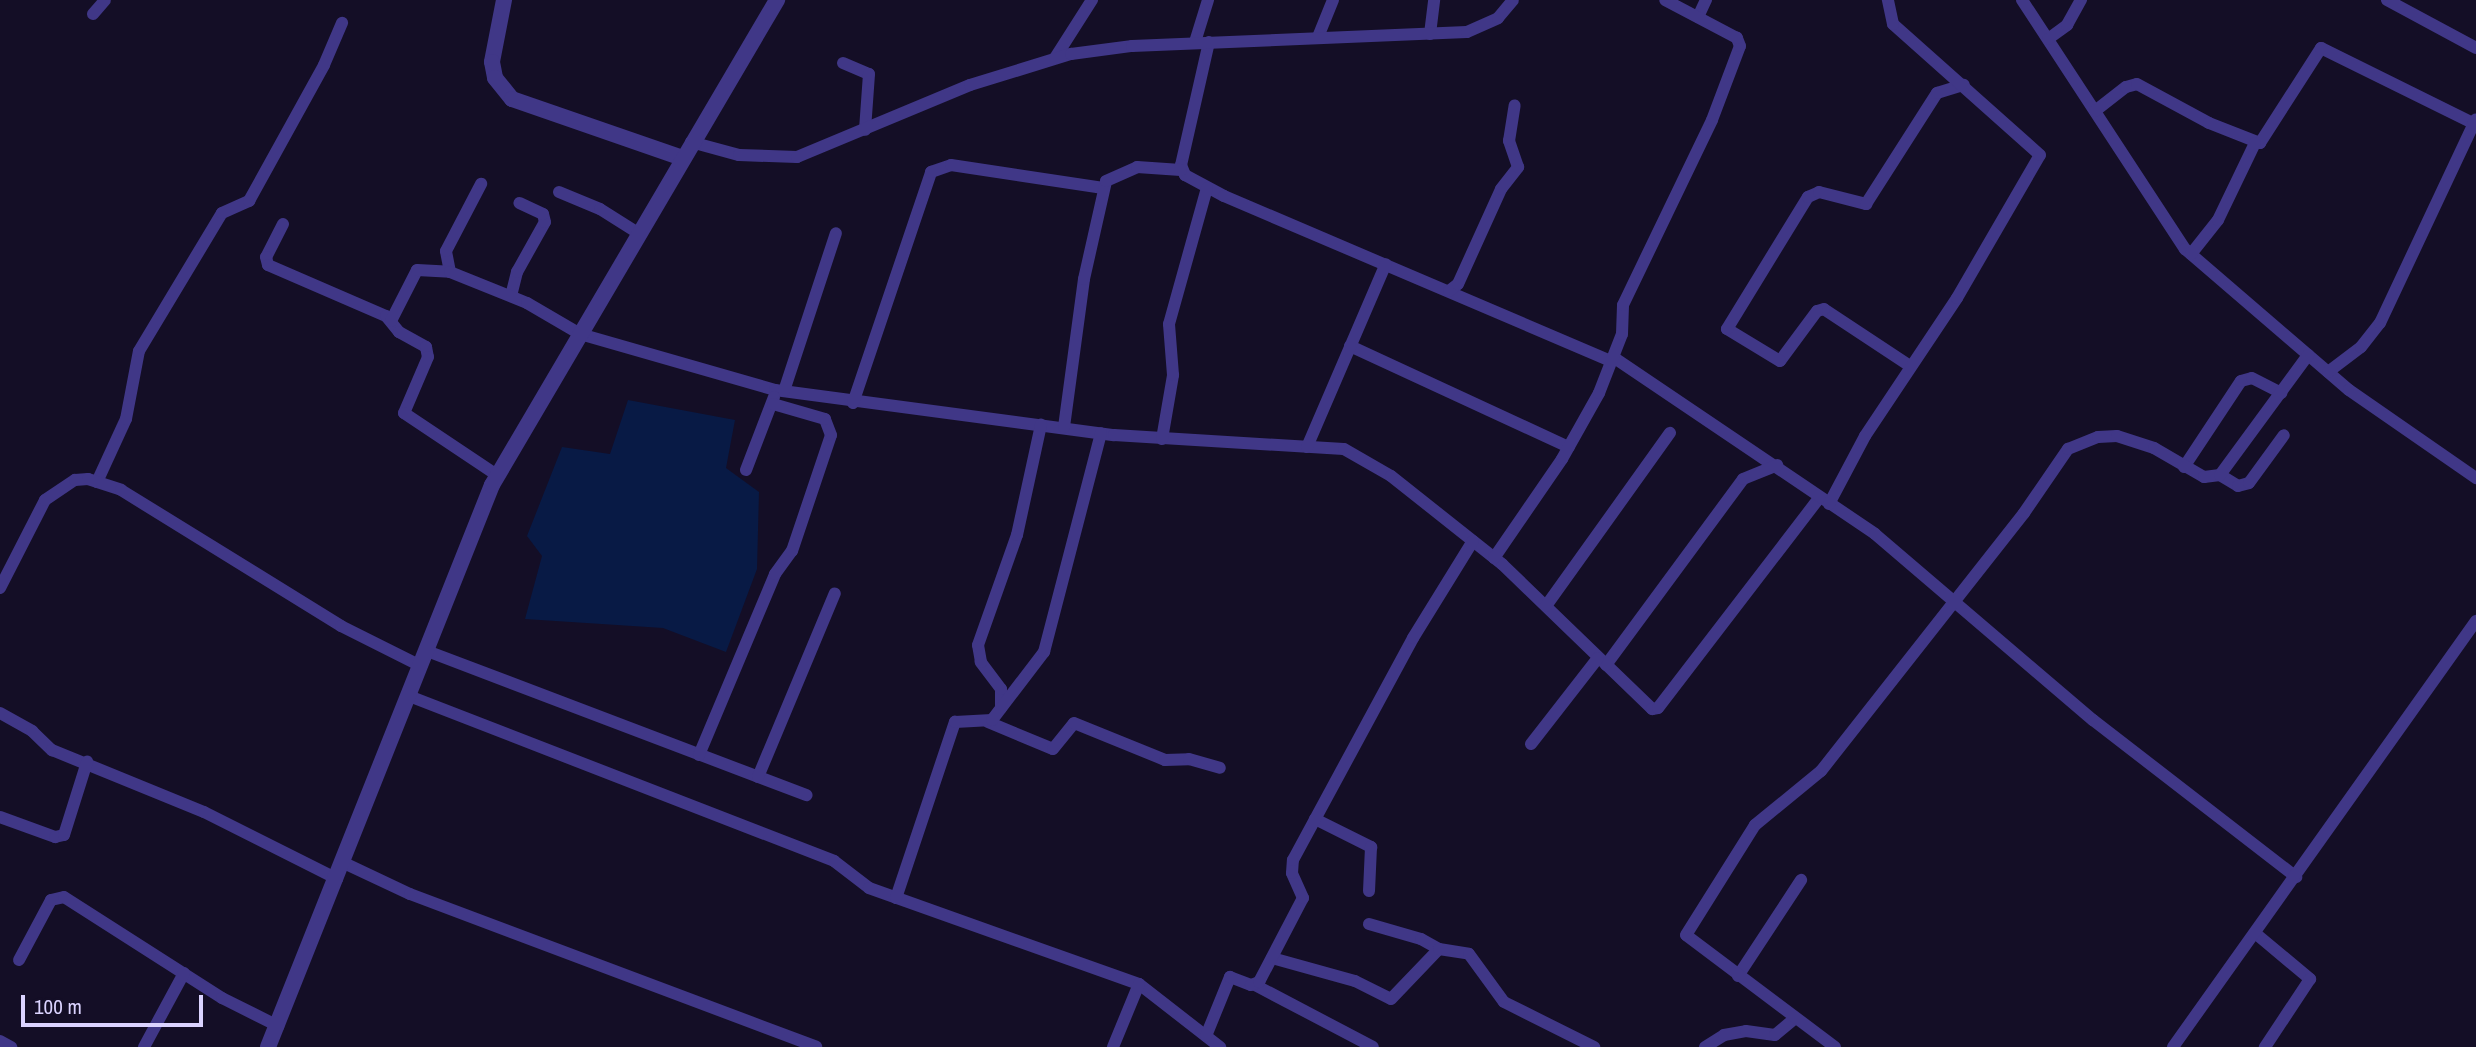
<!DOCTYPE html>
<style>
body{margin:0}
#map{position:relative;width:2476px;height:1047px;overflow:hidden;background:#140e26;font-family:"Archivo Narrow",sans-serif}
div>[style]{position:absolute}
.water>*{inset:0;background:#081a45}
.minor>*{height:12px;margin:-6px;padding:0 6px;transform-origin:6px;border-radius:6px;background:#403787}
.tertiary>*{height:16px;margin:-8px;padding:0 8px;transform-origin:8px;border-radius:8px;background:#403787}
span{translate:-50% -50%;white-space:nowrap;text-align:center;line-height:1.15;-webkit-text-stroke:5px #140e26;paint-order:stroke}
.scale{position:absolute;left:21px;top:995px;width:182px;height:32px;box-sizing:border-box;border:4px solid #dbd3ff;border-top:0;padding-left:9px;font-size:21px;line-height:24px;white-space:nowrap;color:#dbd3ff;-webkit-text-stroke:5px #140e26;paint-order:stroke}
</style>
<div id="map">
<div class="water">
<i style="clip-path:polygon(628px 400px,735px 420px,726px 468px,759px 492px,757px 569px,726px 652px,663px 628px,525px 619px,542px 556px,527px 536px,562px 447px,610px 454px)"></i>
</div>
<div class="minor">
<i style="left:2022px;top:0;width:298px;rotate:56.8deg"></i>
<i style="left:2185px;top:249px;width:216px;rotate:40.7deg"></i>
<i style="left:2349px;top:390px;width:155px;rotate:34.7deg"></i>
<i style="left:2387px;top:0;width:101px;rotate:28.3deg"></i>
<i style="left:93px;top:14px;width:18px;rotate:-49deg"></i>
<i style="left:1698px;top:17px;width:19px;rotate:-65deg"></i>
<i style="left:1430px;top:34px;width:34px;rotate:-83deg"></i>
<i style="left:1318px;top:37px;width:40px;rotate:-68deg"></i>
<i style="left:2048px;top:39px;width:24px;rotate:-36deg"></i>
<i style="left:2067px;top:25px;width:29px;rotate:-61deg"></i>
<i style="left:1195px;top:42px;width:44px;rotate:-72.8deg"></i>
<i style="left:1209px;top:42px;width:126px;rotate:102.8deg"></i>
<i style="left:1181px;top:165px;width:11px;rotate:68deg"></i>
<i style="left:1185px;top:175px;width:44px;rotate:28.3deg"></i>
<i style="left:1224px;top:196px;width:421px;rotate:23.1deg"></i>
<i style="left:1055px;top:58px;width:69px;rotate:-57.5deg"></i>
<i style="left:843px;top:63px;width:28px;rotate:23deg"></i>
<i style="left:869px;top:74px;width:56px;rotate:94.1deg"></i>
<i style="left:2095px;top:111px;width:39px;rotate:-38deg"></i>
<i style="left:2126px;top:87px;width:11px;rotate:-15deg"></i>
<i style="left:2137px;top:84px;width:82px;rotate:28.4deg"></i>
<i style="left:2209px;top:123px;width:55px;rotate:21.4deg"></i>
<i style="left:2260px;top:143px;width:113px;rotate:-57.3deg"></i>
<i style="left:2321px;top:48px;width:169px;rotate:26.3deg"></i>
<i style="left:691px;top:142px;width:50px;rotate:15.2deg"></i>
<i style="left:739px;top:155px;width:58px;rotate:2deg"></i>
<i style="left:797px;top:157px;width:187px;rotate:-22.6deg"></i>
<i style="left:970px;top:85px;width:106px;rotate:-17.1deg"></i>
<i style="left:1071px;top:54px;width:62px;rotate:-7.5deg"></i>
<i style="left:1132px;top:46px;width:335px;rotate:-2.4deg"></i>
<i style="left:1467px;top:32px;width:34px;rotate:-24deg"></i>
<i style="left:1498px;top:18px;width:23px;rotate:-50deg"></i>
<i style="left:559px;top:192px;width:44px;rotate:22.5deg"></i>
<i style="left:600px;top:209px;width:45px;rotate:32.3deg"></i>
<i style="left:283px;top:224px;width:37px;rotate:117deg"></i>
<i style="left:266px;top:257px;width:8px;rotate:76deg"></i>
<i style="left:268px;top:265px;width:129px;rotate:23.4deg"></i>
<i style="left:386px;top:316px;width:21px;rotate:51deg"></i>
<i style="left:399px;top:332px;width:31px;rotate:29deg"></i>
<i style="left:426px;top:347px;width:10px;rotate:79deg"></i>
<i style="left:428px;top:357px;width:61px;rotate:113.2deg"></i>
<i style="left:404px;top:413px;width:112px;rotate:33.7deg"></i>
<i style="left:2191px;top:254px;width:43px;rotate:-51.5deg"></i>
<i style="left:2218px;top:220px;width:85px;rotate:-64.3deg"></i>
<i style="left:450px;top:272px;width:21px;rotate:-101deg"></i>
<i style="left:446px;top:251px;width:76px;rotate:-62.4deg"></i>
<i style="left:1449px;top:291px;width:11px;rotate:-38deg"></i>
<i style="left:1458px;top:284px;width:104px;rotate:-65.6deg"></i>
<i style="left:1501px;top:189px;width:28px;rotate:-52deg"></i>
<i style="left:1518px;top:167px;width:28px;rotate:-109deg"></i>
<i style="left:1509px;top:141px;width:36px;rotate:-81deg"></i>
<i style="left:511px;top:296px;width:25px;rotate:-76deg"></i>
<i style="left:517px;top:272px;width:57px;rotate:-60.8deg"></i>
<i style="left:545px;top:222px;width:8px;rotate:-104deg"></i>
<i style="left:543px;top:214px;width:26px;rotate:-155deg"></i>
<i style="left:391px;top:321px;width:57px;rotate:-63deg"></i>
<i style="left:417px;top:270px;width:33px;rotate:3deg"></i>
<i style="left:450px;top:272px;width:83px;rotate:21.9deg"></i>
<i style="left:527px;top:303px;width:61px;rotate:30.3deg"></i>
<i style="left:580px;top:334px;width:203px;rotate:16deg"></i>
<i style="left:775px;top:390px;width:342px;rotate:7.6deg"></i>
<i style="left:1114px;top:435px;width:230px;rotate:3.5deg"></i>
<i style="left:1344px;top:449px;width:54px;rotate:29.9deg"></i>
<i style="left:1391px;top:476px;width:142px;rotate:38.4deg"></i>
<i style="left:1502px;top:564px;width:209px;rotate:44deg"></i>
<i style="left:1652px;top:709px;width:6px;rotate:-9deg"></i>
<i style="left:1658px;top:708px;width:265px;rotate:-52.5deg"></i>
<i style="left:1350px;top:346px;width:241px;rotate:24.8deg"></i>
<i style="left:1613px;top:357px;width:316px;rotate:34deg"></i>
<i style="left:1875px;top:534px;width:287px;rotate:40.5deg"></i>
<i style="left:2093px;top:720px;width:257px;rotate:37.7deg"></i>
<i style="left:1910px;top:366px;width:103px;rotate:-146.5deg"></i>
<i style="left:1824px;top:309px;width:7px;rotate:164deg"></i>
<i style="left:1817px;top:311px;width:62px;rotate:126.5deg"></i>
<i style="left:1780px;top:361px;width:62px;rotate:-148.9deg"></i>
<i style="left:1727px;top:329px;width:155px;rotate:-58.5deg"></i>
<i style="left:1808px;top:197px;width:12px;rotate:-24deg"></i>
<i style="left:1819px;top:192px;width:49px;rotate:14.3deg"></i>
<i style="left:1866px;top:204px;width:132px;rotate:-57.4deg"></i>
<i style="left:1937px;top:93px;width:28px;rotate:-17deg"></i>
<i style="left:2328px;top:372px;width:41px;rotate:-37.1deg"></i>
<i style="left:2361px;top:347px;width:31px;rotate:-52deg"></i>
<i style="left:2380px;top:323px;width:225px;rotate:-64.8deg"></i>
<i style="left:784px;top:391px;width:166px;rotate:-71.8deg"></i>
<i style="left:853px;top:403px;width:244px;rotate:-71.3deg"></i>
<i style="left:931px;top:172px;width:21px;rotate:-19deg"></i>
<i style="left:951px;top:165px;width:154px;rotate:8.6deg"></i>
<i style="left:1064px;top:427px;width:149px;rotate:-82.3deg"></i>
<i style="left:1084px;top:279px;width:100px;rotate:-77.3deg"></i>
<i style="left:1106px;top:181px;width:34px;rotate:-24deg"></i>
<i style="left:1137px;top:167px;width:44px;rotate:3.9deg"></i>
<i style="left:1162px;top:439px;width:65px;rotate:-80.2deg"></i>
<i style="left:1173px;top:375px;width:51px;rotate:-94.5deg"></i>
<i style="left:1169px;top:324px;width:141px;rotate:-74.4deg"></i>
<i style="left:1307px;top:447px;width:199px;rotate:-66.7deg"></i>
<i style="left:2184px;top:467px;width:103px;rotate:-56.5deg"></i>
<i style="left:2241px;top:381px;width:11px;rotate:-15deg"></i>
<i style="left:2252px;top:378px;width:33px;rotate:27deg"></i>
<i style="left:746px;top:470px;width:78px;rotate:-69deg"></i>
<i style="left:2220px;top:475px;width:21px;rotate:31deg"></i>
<i style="left:2238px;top:486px;width:11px;rotate:-15deg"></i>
<i style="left:2249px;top:483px;width:59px;rotate:-53.9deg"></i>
<i style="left:97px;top:482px;width:69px;rotate:-65.3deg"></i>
<i style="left:126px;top:419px;width:69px;rotate:-79.2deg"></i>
<i style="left:139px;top:351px;width:161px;rotate:-59deg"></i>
<i style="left:222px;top:213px;width:30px;rotate:-24deg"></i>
<i style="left:249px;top:201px;width:155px;rotate:-61.1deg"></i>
<i style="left:324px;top:65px;width:46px;rotate:-66.8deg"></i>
<i style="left:1829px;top:504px;width:77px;rotate:-62.1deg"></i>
<i style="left:1865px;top:436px;width:166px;rotate:-56.3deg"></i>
<i style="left:1957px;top:298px;width:165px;rotate:-59.9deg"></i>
<i style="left:2040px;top:155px;width:197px;rotate:-138.3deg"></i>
<i style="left:1893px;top:24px;width:25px;rotate:-102deg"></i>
<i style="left:1494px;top:558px;width:120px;rotate:-55.5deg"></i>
<i style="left:1562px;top:459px;width:76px;rotate:-60.7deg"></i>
<i style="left:1599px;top:393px;width:63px;rotate:-68.7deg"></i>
<i style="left:1622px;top:334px;width:29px;rotate:-88deg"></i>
<i style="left:1623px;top:305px;width:205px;rotate:-64.3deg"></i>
<i style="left:1712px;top:120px;width:79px;rotate:-69.3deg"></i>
<i style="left:1740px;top:46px;width:9px;rotate:-111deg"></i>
<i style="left:1737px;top:38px;width:81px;rotate:-152.2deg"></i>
<i style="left:0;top:588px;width:99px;rotate:-62.9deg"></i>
<i style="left:45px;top:500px;width:36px;rotate:-34deg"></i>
<i style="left:75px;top:480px;width:13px;rotate:-4deg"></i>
<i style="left:88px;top:479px;width:35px;rotate:18deg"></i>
<i style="left:121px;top:490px;width:259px;rotate:31.7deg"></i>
<i style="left:341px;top:626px;width:89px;rotate:26.6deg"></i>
<i style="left:1546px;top:606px;width:213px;rotate:-54.4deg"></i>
<i style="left:427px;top:651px;width:406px;rotate:20.8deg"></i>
<i style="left:1606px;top:665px;width:231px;rotate:-53.6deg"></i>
<i style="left:1743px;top:479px;width:37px;rotate:-22deg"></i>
<i style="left:409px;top:696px;width:456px;rotate:21.2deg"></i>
<i style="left:834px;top:861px;width:44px;rotate:37.6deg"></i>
<i style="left:869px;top:888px;width:287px;rotate:19.6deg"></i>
<i style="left:1139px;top:984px;width:103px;rotate:37.9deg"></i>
<i style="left:1001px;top:708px;width:19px;rotate:-90deg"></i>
<i style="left:1001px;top:689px;width:34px;rotate:-127deg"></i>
<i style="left:981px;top:662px;width:17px;rotate:-100deg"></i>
<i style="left:978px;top:645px;width:117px;rotate:-70.5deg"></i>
<i style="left:1017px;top:535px;width:113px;rotate:-77.7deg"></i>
<i style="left:0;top:713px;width:37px;rotate:29deg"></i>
<i style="left:32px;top:731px;width:28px;rotate:44deg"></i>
<i style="left:52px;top:750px;width:164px;rotate:22.2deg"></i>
<i style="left:204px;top:812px;width:149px;rotate:26.7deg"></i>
<i style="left:988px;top:722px;width:70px;rotate:22.6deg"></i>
<i style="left:1053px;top:749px;width:33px;rotate:-51deg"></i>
<i style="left:1074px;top:723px;width:98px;rotate:22.1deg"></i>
<i style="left:1165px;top:760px;width:24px;rotate:-2deg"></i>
<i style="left:1189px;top:759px;width:32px;rotate:16deg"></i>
<i style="left:1531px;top:744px;width:109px;rotate:-52.1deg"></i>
<i style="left:699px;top:755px;width:196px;rotate:-67.2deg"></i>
<i style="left:775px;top:574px;width:29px;rotate:-54deg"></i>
<i style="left:792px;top:551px;width:122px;rotate:-71.4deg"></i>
<i style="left:831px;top:435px;width:17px;rotate:-111deg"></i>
<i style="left:825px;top:419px;width:54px;rotate:-163.9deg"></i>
<i style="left:758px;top:777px;width:199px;rotate:-67.3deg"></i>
<i style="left:0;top:817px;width:59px;rotate:20deg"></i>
<i style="left:55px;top:837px;width:9px;rotate:-13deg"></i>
<i style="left:64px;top:835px;width:77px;rotate:-72.5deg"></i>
<i style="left:1315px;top:819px;width:63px;rotate:26.6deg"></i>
<i style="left:1371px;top:847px;width:44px;rotate:92.6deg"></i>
<i style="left:344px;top:863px;width:73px;rotate:25.2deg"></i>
<i style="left:410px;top:894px;width:434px;rotate:20.6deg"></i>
<i style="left:896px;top:898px;width:186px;rotate:-71.5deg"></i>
<i style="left:955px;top:722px;width:37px;rotate:-3deg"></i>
<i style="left:992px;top:720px;width:86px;rotate:-52.6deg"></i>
<i style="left:1044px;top:652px;width:226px;rotate:-75.4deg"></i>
<i style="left:1369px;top:924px;width:54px;rotate:16.1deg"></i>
<i style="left:1421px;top:939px;width:21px;rotate:29deg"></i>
<i style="left:2255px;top:933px;width:72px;rotate:39.9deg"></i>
<i style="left:2310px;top:979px;width:82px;rotate:123.5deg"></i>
<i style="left:1272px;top:958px;width:86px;rotate:15.5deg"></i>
<i style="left:1355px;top:981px;width:40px;rotate:26.6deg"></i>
<i style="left:1391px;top:999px;width:69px;rotate:-46.2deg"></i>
<i style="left:1439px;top:949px;width:30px;rotate:9deg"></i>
<i style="left:1469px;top:954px;width:59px;rotate:53.9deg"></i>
<i style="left:1504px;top:1002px;width:101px;rotate:26.6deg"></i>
<i style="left:19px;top:960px;width:68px;rotate:-61.9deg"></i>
<i style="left:51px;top:900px;width:13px;rotate:-13deg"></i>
<i style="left:64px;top:897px;width:188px;rotate:32.6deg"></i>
<i style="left:222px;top:998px;width:63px;rotate:26.6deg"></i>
<i style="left:1738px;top:976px;width:115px;rotate:-56.7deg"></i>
<i style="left:1255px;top:985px;width:133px;rotate:27.7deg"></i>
<i style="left:1206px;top:1036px;width:64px;rotate:-67.9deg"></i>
<i style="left:1230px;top:977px;width:22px;rotate:21deg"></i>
<i style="left:1251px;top:985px;width:9px;rotate:-21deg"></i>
<i style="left:1259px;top:982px;width:95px;rotate:-62.4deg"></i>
<i style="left:1303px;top:898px;width:27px;rotate:-114deg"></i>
<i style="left:1292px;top:873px;width:13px;rotate:-86deg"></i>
<i style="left:1293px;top:860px;width:252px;rotate:-61.6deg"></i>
<i style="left:1413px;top:638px;width:114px;rotate:-58.3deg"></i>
<i style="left:0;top:1041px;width:13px;rotate:29deg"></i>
<i style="left:144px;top:1047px;width:84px;rotate:-61.6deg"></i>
<i style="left:1113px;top:1047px;width:68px;rotate:-67.6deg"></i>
<i style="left:1705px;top:1047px;width:22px;rotate:-32deg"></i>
<i style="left:1724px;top:1035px;width:22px;rotate:-10deg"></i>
<i style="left:1746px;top:1031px;width:29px;rotate:8deg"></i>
<i style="left:1775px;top:1035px;width:26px;rotate:-40deg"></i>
<i style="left:1835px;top:1047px;width:186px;rotate:-143.1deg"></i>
<i style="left:1686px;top:935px;width:130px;rotate:-57.9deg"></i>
<i style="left:1755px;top:825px;width:85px;rotate:-39.3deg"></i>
<i style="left:1821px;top:771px;width:328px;rotate:-51.8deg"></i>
<i style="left:2024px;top:513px;width:78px;rotate:-55.5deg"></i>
<i style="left:2068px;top:449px;width:32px;rotate:-22deg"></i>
<i style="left:2098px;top:437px;width:19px;rotate:-3deg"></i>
<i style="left:2117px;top:436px;width:39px;rotate:18deg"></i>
<i style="left:2154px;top:448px;width:58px;rotate:30.1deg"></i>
<i style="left:2204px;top:477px;width:16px;rotate:-7deg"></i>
<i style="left:2220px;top:475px;width:149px;rotate:-53.7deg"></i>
<i style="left:2173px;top:1047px;width:523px;rotate:-54.58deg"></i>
</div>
<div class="tertiary">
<i style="left:504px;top:0;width:63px;rotate:101deg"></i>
<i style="left:492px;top:62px;width:16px;rotate:79deg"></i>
<i style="left:495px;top:78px;width:27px;rotate:51deg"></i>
<i style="left:512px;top:99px;width:180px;rotate:19.1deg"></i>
<i style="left:268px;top:1047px;width:605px;rotate:-68.27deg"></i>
<i style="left:492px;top:485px;width:563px;rotate:-59.56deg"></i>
</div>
<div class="scale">100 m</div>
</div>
